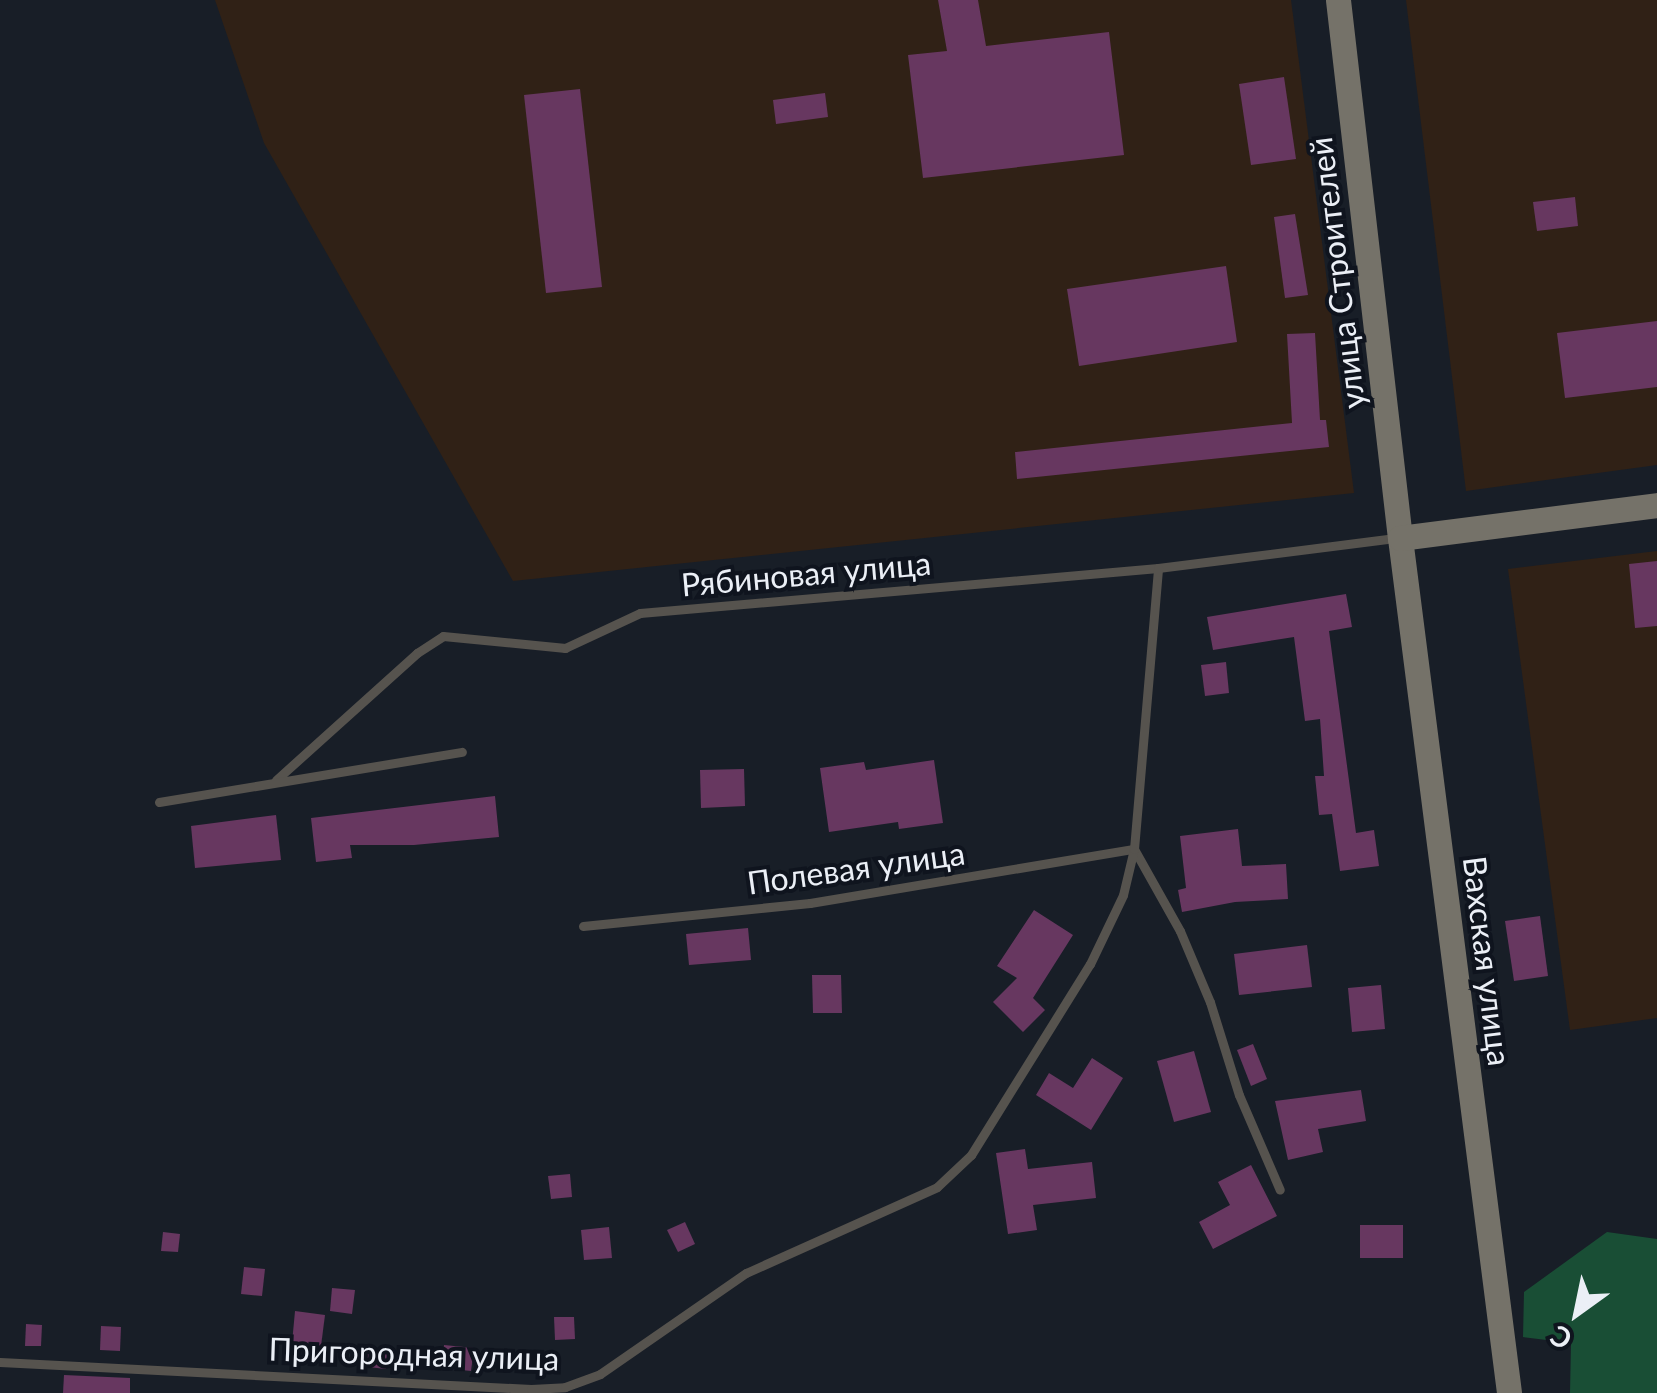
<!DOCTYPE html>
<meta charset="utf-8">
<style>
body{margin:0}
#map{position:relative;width:1657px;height:1393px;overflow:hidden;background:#181e27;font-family:Lato,sans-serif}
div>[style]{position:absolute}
.industrial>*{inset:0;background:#302116}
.forest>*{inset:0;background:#194e35}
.building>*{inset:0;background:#673760}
.lane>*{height:9px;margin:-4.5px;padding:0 4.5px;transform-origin:4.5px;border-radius:4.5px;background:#56534e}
.secondary>*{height:25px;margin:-12.5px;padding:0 12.5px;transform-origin:12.5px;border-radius:12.5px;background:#757269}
span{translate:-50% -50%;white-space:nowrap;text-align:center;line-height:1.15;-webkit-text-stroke:8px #0f141e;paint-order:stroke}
.street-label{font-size:32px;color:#ebeff6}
.north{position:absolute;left:1527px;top:1263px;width:100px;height:100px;-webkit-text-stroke:8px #0f141e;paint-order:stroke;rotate:213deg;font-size:28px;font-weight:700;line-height:40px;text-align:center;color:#ebeff6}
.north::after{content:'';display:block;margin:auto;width:35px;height:45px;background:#ebeff6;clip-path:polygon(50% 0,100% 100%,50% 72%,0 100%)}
</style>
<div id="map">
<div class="industrial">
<i style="clip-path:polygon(215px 0,1291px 0,1354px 493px,513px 581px,264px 143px)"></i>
<i style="clip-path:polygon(1406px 0,1657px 0,1657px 465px,1466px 491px)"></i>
<i style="clip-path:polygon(1657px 551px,1657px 1018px,1570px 1030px,1508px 569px)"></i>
</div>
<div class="forest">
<i style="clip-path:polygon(1607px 1232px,1657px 1239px,1657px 1393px,1570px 1393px,1571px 1343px,1523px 1337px,1524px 1292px)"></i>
</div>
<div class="building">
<i style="clip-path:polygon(938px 0,978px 0,986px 46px,1109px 32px,1124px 155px,923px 178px,908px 55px,947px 51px)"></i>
<i style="clip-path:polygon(1284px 77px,1296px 159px,1251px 165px,1239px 84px)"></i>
<i style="clip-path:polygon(580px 89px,602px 287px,546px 293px,524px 95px)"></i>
<i style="clip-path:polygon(825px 93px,828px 117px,776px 124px,773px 100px)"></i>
<i style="clip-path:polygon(1575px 197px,1578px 226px,1537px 231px,1533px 202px)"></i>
<i style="clip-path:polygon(1295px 214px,1308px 295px,1285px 298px,1274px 217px)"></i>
<i style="clip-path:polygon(1226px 266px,1237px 342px,1079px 366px,1067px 289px)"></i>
<i style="clip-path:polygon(1657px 321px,1657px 387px,1565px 398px,1557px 333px)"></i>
<i style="clip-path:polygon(1315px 333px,1320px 420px,1326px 420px,1329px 447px,1017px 479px,1015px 452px,1292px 423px,1287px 334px)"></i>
<i style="clip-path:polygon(1657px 561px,1657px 626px,1635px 628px,1629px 564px)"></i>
<i style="clip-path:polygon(1346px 594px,1352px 627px,1329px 631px,1356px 833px,1374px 830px,1379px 866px,1340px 871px,1332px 814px,1319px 815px,1315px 776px,1324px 776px,1320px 719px,1305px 721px,1294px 637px,1213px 650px,1207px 617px)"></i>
<i style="clip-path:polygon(1226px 662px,1229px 693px,1205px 696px,1201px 665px)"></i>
<i style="clip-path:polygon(934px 760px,943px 823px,899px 829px,898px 822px,829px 832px,820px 768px,864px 762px,866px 770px)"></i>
<i style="clip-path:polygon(744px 769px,745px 806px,701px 808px,700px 770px)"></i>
<i style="clip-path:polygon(495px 796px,499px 837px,414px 845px,350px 845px,352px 858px,316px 862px,311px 818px)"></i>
<i style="clip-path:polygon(276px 815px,281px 860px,195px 868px,191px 826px)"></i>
<i style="clip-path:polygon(1238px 829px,1242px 866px,1286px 864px,1288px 899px,1235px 902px,1182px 912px,1178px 890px,1186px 888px,1180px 836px)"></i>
<i style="clip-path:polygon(1034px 910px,1073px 935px,1033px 998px,1045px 1010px,1023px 1032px,993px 1002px,1017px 978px,997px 966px)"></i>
<i style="clip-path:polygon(1540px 916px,1548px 976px,1514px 981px,1505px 921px)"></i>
<i style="clip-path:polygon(748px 928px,751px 960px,689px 965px,686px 934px)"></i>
<i style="clip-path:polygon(1307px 945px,1312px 987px,1239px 995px,1234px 954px)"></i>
<i style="clip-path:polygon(812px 975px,841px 975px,842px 1013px,813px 1013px)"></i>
<i style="clip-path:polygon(1381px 985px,1385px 1029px,1352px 1032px,1348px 988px)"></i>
<i style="clip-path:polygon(1253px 1044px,1267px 1079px,1251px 1086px,1237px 1050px)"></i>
<i style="clip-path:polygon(1194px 1051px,1211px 1112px,1174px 1122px,1157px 1061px)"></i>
<i style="clip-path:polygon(1092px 1058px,1123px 1078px,1091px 1130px,1036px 1095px,1049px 1073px,1073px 1088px)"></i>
<i style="clip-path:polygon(1361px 1090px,1366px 1121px,1318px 1129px,1323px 1152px,1288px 1160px,1275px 1101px)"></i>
<i style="clip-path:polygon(1025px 1149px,1028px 1169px,1092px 1162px,1096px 1198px,1033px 1205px,1037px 1230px,1008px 1234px,996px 1153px)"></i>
<i style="clip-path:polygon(1251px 1165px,1277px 1216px,1213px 1249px,1199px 1222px,1230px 1205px,1218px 1182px)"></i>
<i style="clip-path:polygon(570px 1174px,572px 1197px,551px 1199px,548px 1176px)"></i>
<i style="clip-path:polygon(685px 1222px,695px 1244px,678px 1252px,667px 1230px)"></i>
<i style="clip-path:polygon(1360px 1225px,1403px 1225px,1403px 1258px,1360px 1258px)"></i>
<i style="clip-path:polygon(609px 1227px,612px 1258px,584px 1260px,581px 1230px)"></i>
<i style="clip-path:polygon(163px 1232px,180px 1234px,178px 1252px,161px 1251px)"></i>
<i style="clip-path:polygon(244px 1267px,265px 1269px,262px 1296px,241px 1294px)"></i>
<i style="clip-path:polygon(332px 1288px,355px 1290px,352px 1314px,330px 1311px)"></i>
<i style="clip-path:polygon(295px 1311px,325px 1315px,321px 1346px,292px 1343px)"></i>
<i style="clip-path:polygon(554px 1317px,574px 1317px,575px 1339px,555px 1340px)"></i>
<i style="clip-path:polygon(26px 1324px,42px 1325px,41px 1346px,25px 1346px)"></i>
<i style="clip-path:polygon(101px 1326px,121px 1327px,120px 1351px,100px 1350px)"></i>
<i style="clip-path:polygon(444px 1345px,474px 1348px,471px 1371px,442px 1368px)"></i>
<i style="clip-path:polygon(361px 1348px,388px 1351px,386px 1369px,359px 1366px)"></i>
<i style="clip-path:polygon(64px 1375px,130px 1378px,130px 1393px,63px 1393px)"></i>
</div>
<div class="lane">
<i style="left:276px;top:780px;width:190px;rotate:-42deg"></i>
<i style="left:417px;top:653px;width:31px;rotate:-33deg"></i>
<i style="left:443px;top:636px;width:123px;rotate:5.6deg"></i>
<i style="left:565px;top:648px;width:83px;rotate:-25deg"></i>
<i style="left:640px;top:613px;width:520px;rotate:-4.96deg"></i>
<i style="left:1158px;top:568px;width:241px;rotate:-7.2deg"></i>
<i style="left:159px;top:802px;width:307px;rotate:-9.4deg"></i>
<i style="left:583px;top:926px;width:228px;rotate:-5.8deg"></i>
<i style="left:810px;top:903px;width:328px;rotate:-9.5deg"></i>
<i style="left:1134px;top:849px;width:94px;rotate:60.7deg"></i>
<i style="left:1180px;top:931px;width:77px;rotate:67.1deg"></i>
<i style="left:1210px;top:1002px;width:97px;rotate:72.7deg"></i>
<i style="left:1239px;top:1095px;width:103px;rotate:66.7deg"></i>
<i style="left:0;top:1362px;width:532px;rotate:2.91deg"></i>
<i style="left:531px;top:1389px;width:34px;rotate:-3deg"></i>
<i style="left:565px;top:1387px;width:37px;rotate:-20deg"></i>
<i style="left:600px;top:1374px;width:178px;rotate:-34.7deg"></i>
<i style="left:746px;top:1273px;width:209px;rotate:-24.2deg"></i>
<i style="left:937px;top:1187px;width:47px;rotate:-43.3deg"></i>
<i style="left:971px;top:1155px;width:225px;rotate:-58.1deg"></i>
<i style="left:1090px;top:964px;width:76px;rotate:-64.4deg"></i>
<i style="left:1123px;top:895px;width:47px;rotate:-76.6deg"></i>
<i style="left:1134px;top:849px;width:282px;rotate:-85.1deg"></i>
</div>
<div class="secondary">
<i style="left:1338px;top:0;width:542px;rotate:83.43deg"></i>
<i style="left:1400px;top:538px;width:862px;rotate:82.73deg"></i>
<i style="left:1400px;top:538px;width:259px;rotate:-7.3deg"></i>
</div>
<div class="street-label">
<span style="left:1337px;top:273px;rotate:-97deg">улица Строителей</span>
<span style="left:806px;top:574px;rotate:-5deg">Рябиновая улица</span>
<span style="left:856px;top:868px;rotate:-8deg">Полевая улица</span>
<span style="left:1487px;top:961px;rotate:83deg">Вахская улица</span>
<span style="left:414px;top:1354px;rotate:2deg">Пригородная улица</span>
</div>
<div class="north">С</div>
</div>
